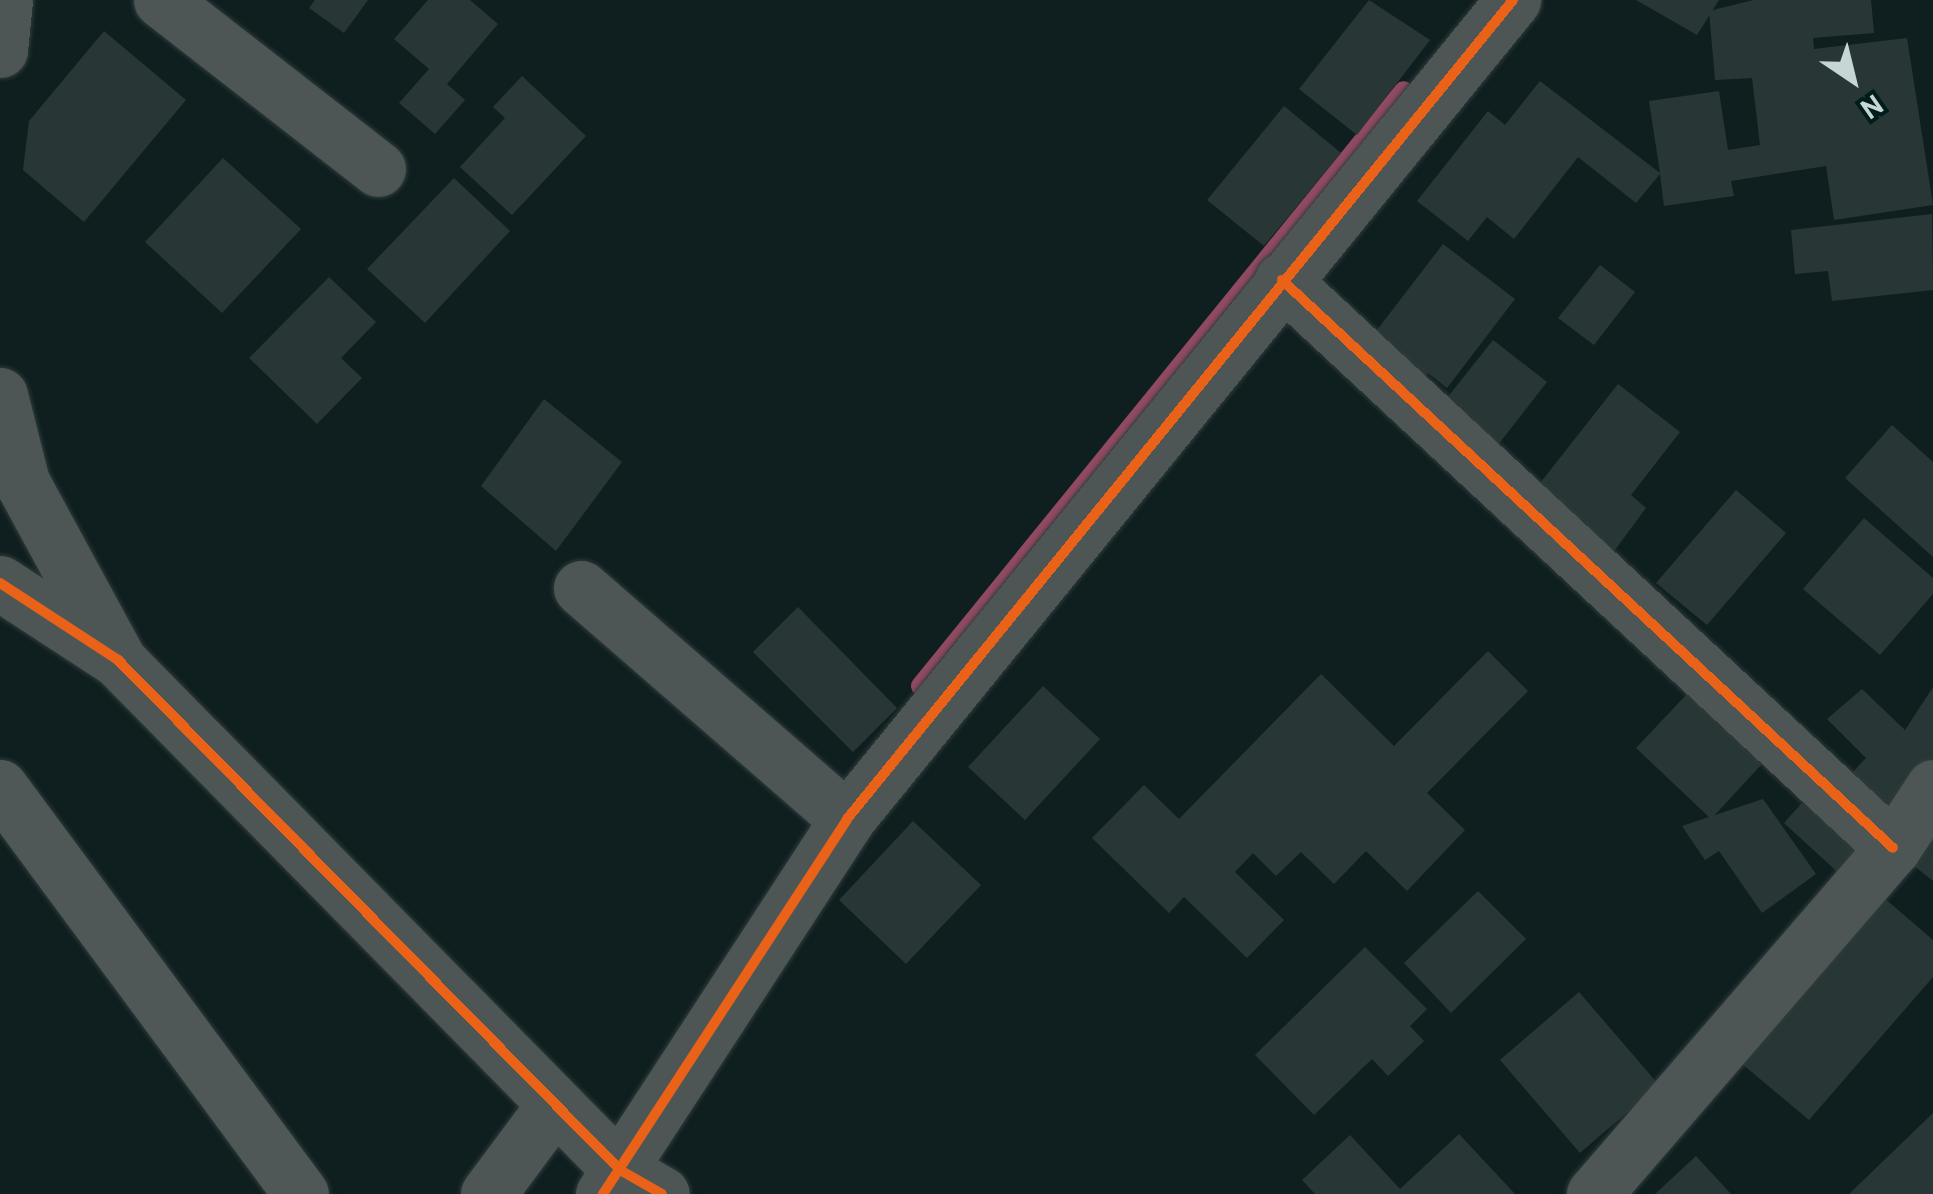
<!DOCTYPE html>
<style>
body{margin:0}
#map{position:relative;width:1933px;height:1194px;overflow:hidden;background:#0f1f1f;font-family:Overpass,sans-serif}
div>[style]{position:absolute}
.stream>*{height:20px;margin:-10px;padding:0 10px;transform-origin:10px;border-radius:10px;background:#914a62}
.building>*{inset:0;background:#283736}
.roads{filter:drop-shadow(0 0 2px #2e3b3a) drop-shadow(0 0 2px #2e3b3a)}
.street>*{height:55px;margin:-27.5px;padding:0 27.5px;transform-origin:27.5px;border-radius:27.5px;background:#4e5655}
.secondary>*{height:55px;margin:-27.5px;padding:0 27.5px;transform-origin:27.5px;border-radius:27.5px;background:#4f5857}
.cycleway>*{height:10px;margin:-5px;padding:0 5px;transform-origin:5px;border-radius:5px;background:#ea6118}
span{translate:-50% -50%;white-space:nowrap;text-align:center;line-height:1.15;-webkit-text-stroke:8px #001c1b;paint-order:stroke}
.north{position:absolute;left:1803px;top:30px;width:100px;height:100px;-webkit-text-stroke:8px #001c1b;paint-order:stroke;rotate:145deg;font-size:28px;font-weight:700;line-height:40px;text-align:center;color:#c6d6d5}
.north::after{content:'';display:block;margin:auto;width:35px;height:45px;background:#c6d6d5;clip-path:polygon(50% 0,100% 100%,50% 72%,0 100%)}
</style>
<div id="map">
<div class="stream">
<i style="left:921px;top:686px;width:766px;rotate:-50.93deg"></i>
</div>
<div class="building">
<i style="clip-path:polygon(315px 0,368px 0,344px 33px,309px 8px)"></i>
<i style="clip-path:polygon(428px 0,470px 0,498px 24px,447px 84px,465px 100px,435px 134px,399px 103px,429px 69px,394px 39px)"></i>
<i style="clip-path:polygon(1369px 0,1430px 40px,1357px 135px,1299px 89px)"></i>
<i style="clip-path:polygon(1636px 0,1719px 0,1697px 35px)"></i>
<i style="clip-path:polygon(1753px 0,1871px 0,1874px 33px,1813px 38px,1814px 49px,1907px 38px,1933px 205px,1834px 220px,1826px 166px,1731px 181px,1734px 196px,1664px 206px,1660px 174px,1636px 203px,1578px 157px,1514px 239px,1487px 217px,1468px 241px,1417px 201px,1488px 111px,1505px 125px,1540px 81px,1660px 173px,1649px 101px,1719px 91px,1728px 150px,1760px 145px,1752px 78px,1715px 80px,1709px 11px)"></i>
<i style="clip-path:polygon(104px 31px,186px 100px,84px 222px,23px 170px,29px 121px)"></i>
<i style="clip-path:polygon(522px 76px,586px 136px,512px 215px,460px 167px,505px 118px,493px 107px)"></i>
<i style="clip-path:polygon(1284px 106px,1341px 153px,1264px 246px,1207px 200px)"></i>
<i style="clip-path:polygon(223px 158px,301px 229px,222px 313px,145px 242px)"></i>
<i style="clip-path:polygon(454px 178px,510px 231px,425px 323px,367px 269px)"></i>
<i style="clip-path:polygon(1932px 214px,1933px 290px,1832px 301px,1828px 271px,1795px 274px,1791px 230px)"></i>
<i style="clip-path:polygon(1443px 244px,1515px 299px,1447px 388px,1428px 373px,1420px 384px,1367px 343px)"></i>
<i style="clip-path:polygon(1600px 265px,1635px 292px,1594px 345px,1558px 318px)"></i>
<i style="clip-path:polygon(329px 277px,376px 322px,341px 358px,362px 378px,317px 424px,249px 358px)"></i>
<i style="clip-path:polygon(1493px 340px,1547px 382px,1494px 450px,1439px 408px)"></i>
<i style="clip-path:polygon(1618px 384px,1680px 432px,1631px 495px,1646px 508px,1612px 554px,1533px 492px)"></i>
<i style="clip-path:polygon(544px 399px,622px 462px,556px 551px,481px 486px)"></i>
<i style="clip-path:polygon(1892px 425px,1933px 462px,1933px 557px,1845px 478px)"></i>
<i style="clip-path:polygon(1736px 490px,1786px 533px,1707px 625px,1656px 583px)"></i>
<i style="clip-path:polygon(1864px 518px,1933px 578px,1933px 594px,1880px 655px,1803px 589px)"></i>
<i style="clip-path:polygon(798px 607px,897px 708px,853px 752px,753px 652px)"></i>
<i style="clip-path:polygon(1488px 651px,1528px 691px,1427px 793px,1465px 830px,1407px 891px,1366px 851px,1334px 884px,1301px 852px,1276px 876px,1253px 853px,1235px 872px,1284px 920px,1247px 958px,1184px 897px,1169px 913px,1092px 838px,1144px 785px,1179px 819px,1321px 674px,1394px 746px)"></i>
<i style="clip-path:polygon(1043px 686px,1100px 739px,1025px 820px,968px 767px)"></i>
<i style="clip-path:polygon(1933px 687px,1933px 761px,1892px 814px,1847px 778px,1866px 758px,1827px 719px,1862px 689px,1905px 730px)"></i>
<i style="clip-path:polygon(1687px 694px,1762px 764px,1711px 819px,1636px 748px)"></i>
<i style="clip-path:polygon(1809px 795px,1870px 851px,1844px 878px,1784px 823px)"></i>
<i style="clip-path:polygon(1763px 799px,1816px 874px,1762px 913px,1719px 851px,1705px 860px,1682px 826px)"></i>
<i style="clip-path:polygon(913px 821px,981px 885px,906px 964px,839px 900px)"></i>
<i style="clip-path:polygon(1933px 831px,1933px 881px,1909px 862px)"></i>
<i style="clip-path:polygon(1478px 891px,1526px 939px,1451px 1013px,1404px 963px)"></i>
<i style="clip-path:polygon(1883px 897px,1933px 940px,1933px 977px,1809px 1120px,1741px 1063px)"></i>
<i style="clip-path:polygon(1365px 947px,1427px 1009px,1410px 1026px,1424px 1041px,1388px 1076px,1372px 1059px,1314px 1115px,1255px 1055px)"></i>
<i style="clip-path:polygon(1579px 992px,1659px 1085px,1580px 1153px,1500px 1060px)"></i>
<i style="clip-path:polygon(1933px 1113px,1933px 1194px,1849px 1194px)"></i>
<i style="clip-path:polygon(1459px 1134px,1515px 1194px,1315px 1194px,1302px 1180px,1350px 1135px,1400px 1189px)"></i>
<i style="clip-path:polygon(1696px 1156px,1731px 1194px,1655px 1194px)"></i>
</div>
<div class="roads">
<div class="street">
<i style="left:161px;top:0;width:275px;rotate:37.9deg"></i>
<i style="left:0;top:50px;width:50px;rotate:-84.3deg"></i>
<i style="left:1282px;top:280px;width:834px;rotate:42.91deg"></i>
<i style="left:0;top:395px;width:90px;rotate:75.8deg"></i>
<i style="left:22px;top:482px;width:199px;rotate:61.5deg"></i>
<i style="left:0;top:583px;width:141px;rotate:33.1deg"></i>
<i style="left:118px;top:660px;width:716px;rotate:45.45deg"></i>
<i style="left:620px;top:1170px;width:48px;rotate:29.7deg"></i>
<i style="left:581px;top:588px;width:352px;rotate:41deg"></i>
<i style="left:488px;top:1194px;width:111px;rotate:-53.4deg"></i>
<i style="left:603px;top:1194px;width:447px;rotate:-56.9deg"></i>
<i style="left:847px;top:819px;width:1056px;rotate:-50.88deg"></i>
<i style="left:1594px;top:1194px;width:457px;rotate:-49.2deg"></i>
<i style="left:1893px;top:848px;width:73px;rotate:-56.7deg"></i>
</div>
<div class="secondary">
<i style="left:0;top:787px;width:506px;rotate:53.51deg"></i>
</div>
</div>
<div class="cycleway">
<i style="left:1282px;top:280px;width:834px;rotate:42.91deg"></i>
<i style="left:0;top:583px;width:141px;rotate:33.1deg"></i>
<i style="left:118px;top:660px;width:716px;rotate:45.45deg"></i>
<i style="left:620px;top:1170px;width:48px;rotate:29.7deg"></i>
<i style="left:603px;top:1194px;width:447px;rotate:-56.9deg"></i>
<i style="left:847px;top:819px;width:1056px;rotate:-50.88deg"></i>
</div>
<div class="north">N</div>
</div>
